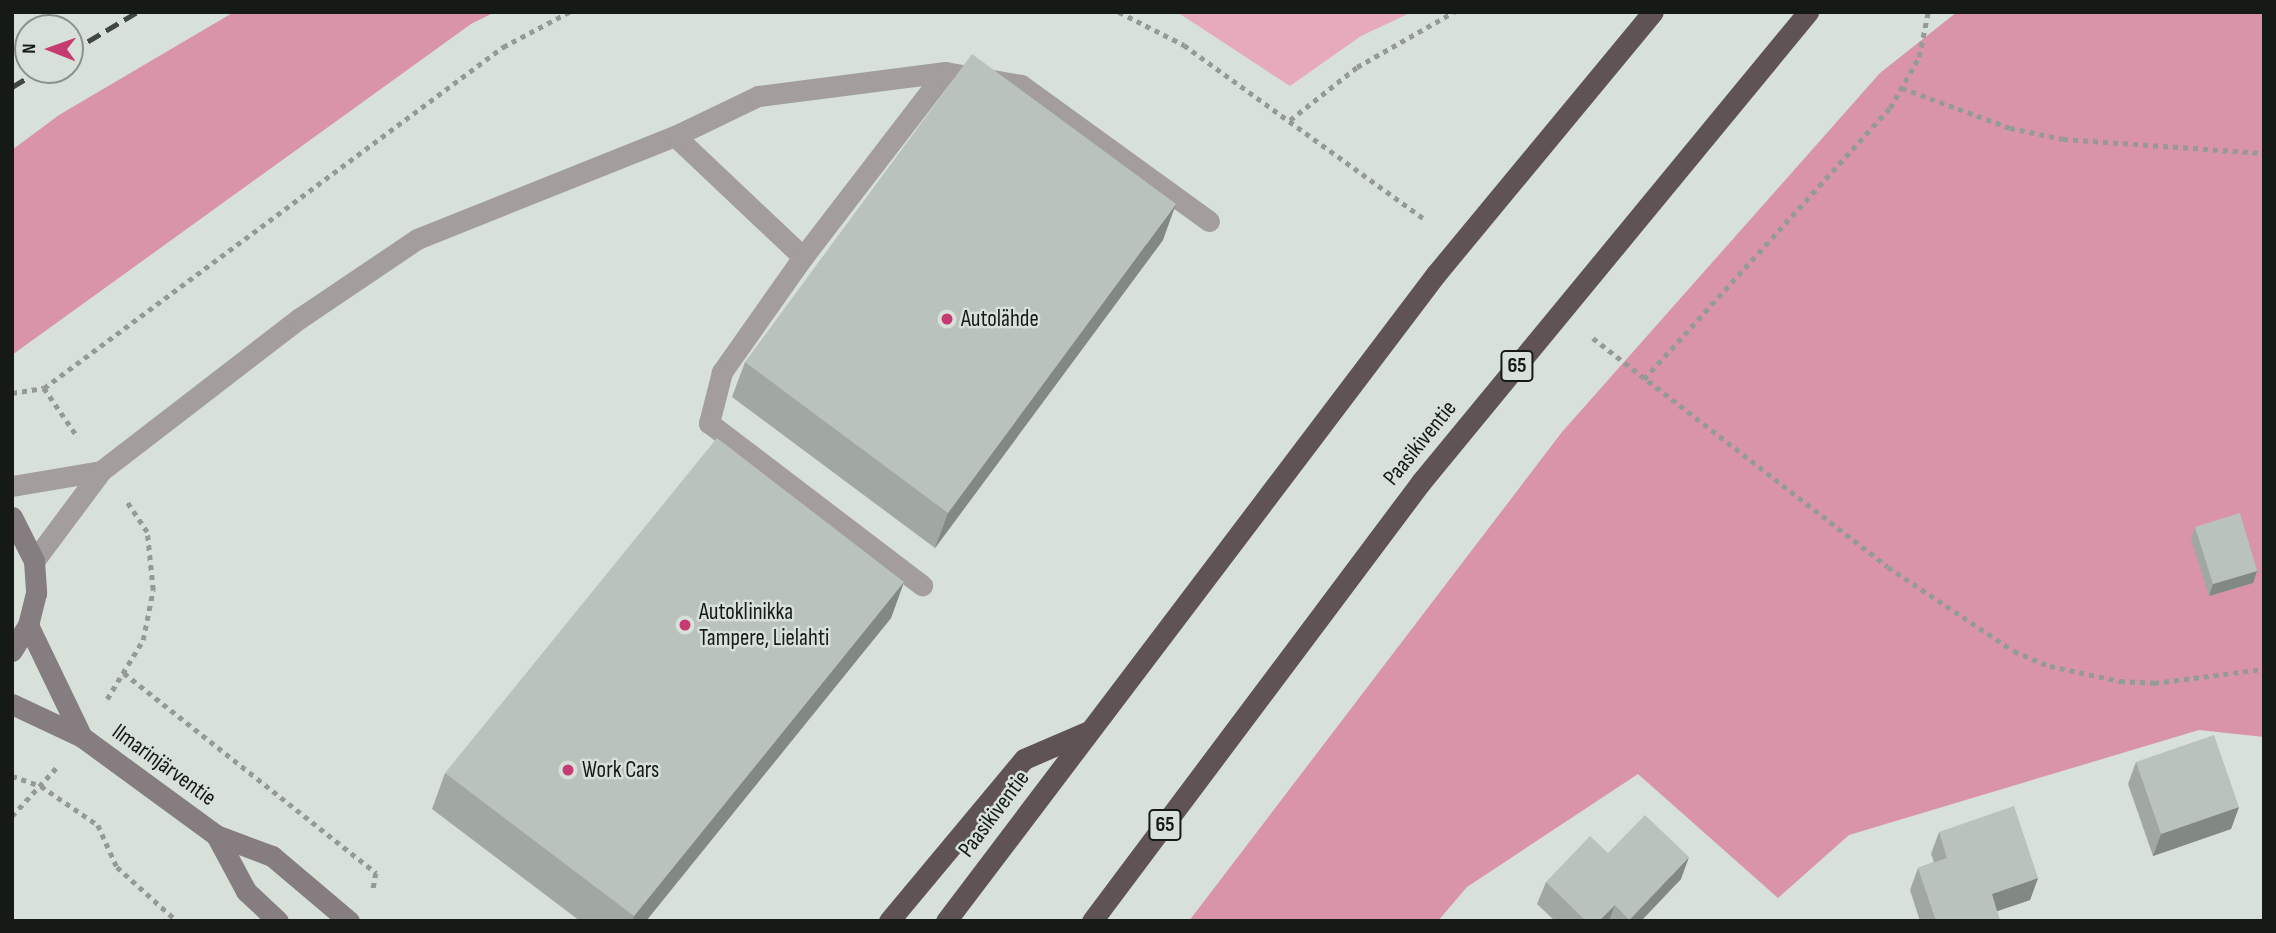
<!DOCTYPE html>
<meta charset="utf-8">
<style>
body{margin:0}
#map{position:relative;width:2276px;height:933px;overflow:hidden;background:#d7e1d9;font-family:"Sofia Sans Condensed",sans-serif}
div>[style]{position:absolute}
.green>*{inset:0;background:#e6aaba}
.forest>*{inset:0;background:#d994a7}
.path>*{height:4.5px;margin-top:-2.25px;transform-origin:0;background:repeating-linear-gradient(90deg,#939b94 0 5px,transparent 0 10px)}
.lane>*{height:21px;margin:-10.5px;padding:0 10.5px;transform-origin:10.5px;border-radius:10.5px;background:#a39d9e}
.secondary>*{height:21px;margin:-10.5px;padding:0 10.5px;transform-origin:10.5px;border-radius:10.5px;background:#857d7f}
.highway>*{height:21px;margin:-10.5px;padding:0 10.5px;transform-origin:10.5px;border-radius:10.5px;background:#5f5356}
.rail>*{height:5px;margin-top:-2.5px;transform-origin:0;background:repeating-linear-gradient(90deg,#414743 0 14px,transparent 0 21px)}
.wall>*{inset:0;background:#a0a8a1}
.shaded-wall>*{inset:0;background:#828883}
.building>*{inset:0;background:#bac3bb}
.dots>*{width:19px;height:19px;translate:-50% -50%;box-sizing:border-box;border:4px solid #d7e1d9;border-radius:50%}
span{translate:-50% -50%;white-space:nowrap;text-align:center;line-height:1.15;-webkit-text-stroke:5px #d7e1d9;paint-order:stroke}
.shield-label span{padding:2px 5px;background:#d7e1d9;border:2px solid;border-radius:5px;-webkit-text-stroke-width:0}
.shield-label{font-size:21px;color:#161a17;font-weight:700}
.poi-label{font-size:23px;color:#161a17}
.left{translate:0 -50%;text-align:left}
.street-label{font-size:23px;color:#161a17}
.frame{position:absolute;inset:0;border:14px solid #161a17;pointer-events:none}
.north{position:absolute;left:14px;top:14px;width:70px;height:70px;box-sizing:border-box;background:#d7e1d9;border:2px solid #8a918b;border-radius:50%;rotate:271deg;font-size:19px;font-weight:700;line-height:28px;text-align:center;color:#161a17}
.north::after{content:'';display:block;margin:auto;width:24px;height:32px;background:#c63b71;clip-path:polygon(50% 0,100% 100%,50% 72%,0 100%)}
</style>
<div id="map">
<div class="green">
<i style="clip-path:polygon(1177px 12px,1412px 12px,1361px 36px,1290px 86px)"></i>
</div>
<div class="forest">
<i style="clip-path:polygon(234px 12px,495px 12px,471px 24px,12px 355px,12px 150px,59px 115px)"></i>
<i style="clip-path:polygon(1957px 12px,2264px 12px,2264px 737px,2199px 730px,1849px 835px,1778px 898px,1638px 774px,1467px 887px,1438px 921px,1189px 921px,1562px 432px,1880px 73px)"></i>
</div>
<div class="path">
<i style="left:1119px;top:12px;width:73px;rotate:26.9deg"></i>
<i style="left:1184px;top:45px;width:299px;rotate:35.9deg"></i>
<i style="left:1902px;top:88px;width:115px;rotate:20.3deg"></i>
<i style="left:2010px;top:128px;width:54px;rotate:11.7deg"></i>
<i style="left:2063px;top:139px;width:201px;rotate:4deg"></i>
<i style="left:1290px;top:120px;width:85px;rotate:-38.3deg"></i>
<i style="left:1357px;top:67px;width:112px;rotate:-29.6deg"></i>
<i style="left:1593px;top:338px;width:373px;rotate:37.8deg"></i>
<i style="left:1888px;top:567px;width:151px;rotate:33.7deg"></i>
<i style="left:2014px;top:651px;width:39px;rotate:23deg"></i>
<i style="left:2050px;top:666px;width:72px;rotate:12.1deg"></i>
<i style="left:2120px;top:681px;width:34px;rotate:3deg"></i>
<i style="left:2154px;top:683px;width:111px;rotate:-7.3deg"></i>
<i style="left:1644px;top:379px;width:366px;rotate:-47.8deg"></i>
<i style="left:1890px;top:108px;width:59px;rotate:-60.4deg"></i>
<i style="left:1919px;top:57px;width:46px;rotate:-78.7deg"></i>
<i style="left:44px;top:388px;width:58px;rotate:55.5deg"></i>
<i style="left:12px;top:393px;width:32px;rotate:-9deg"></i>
<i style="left:44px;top:388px;width:572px;rotate:-36.61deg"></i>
<i style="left:503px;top:47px;width:75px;rotate:-27.9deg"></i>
<i style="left:124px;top:673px;width:322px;rotate:38.4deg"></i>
<i style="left:376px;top:873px;width:17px;rotate:100deg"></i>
<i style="left:107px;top:699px;width:69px;rotate:-58.6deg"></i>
<i style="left:143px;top:640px;width:51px;rotate:-78.7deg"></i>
<i style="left:153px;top:590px;width:58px;rotate:-95.9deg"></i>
<i style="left:147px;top:532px;width:37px;rotate:-124deg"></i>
<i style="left:12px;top:776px;width:31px;rotate:19deg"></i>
<i style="left:41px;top:786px;width:69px;rotate:34.4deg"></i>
<i style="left:98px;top:825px;width:46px;rotate:65.7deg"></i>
<i style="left:117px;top:867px;width:81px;rotate:42deg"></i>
<i style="left:12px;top:816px;width:65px;rotate:-47.5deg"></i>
</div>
<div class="lane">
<i style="left:675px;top:136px;width:176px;rotate:43.4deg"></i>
<i style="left:803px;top:257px;width:141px;rotate:125.2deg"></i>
<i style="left:722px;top:372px;width:53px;rotate:104.3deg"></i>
<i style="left:709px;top:423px;width:268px;rotate:37.3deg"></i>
<i style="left:803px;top:257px;width:233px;rotate:-52.5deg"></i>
<i style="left:12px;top:486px;width:90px;rotate:-9.6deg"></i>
<i style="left:34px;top:561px;width:112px;rotate:-53.3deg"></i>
<i style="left:101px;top:471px;width:251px;rotate:-37.6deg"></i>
<i style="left:300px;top:318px;width:141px;rotate:-34deg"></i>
<i style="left:417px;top:239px;width:278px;rotate:-21.8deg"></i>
<i style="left:675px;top:136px;width:92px;rotate:-25.7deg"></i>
<i style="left:758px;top:96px;width:189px;rotate:-7.3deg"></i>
<i style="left:945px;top:72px;width:77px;rotate:9.7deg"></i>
<i style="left:1021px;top:85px;width:232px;rotate:35.9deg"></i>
</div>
<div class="secondary">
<i style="left:12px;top:517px;width:49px;rotate:63.4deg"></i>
<i style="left:34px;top:561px;width:32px;rotate:86deg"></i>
<i style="left:36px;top:593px;width:33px;rotate:104deg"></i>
<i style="left:28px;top:625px;width:31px;rotate:122deg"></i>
<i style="left:28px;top:625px;width:124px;rotate:64.3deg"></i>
<i style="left:12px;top:704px;width:77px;rotate:25.2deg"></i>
<i style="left:82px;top:737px;width:166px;rotate:36.2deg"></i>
<i style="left:216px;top:835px;width:60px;rotate:20.6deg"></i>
<i style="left:272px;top:856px;width:101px;rotate:40.2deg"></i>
<i style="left:216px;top:835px;width:64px;rotate:61.8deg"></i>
<i style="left:246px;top:891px;width:44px;rotate:43.2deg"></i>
</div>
<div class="highway">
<i style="left:889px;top:921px;width:211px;rotate:-50.2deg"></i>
<i style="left:1024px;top:759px;width:71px;rotate:-23.3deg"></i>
<i style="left:946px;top:921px;width:812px;rotate:-52.86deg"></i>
<i style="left:1436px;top:274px;width:340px;rotate:-50.4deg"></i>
<i style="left:1092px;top:921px;width:549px;rotate:-53.15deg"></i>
<i style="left:1421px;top:482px;width:609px;rotate:-50.53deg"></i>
</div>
<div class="rail">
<i style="left:70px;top:52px;width:78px;rotate:-30.8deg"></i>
<i style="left:12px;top:87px;width:33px;rotate:-31deg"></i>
</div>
<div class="wall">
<i style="clip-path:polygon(1163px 240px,935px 548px,732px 397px,745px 362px)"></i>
<i style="clip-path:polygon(2195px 527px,2257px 571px,2253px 583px,2209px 596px,2191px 539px)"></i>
<i style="clip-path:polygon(904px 582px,891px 618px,646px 921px,580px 921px,432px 809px,445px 773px)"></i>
<i style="clip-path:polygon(2136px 762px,2239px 807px,2231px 829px,2153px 856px,2128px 784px)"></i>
<i style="clip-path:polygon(1939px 832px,2038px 878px,2030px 900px,1997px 911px,2000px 921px,1920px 921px,1910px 890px,1918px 868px,1934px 862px,1931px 854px)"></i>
<i style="clip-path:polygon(1608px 853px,1681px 879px,1641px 921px,1555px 921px,1537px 904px,1546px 882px)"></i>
</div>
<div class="shaded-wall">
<i style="clip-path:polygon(1176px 204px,1163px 240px,935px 548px,948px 513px)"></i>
<i style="clip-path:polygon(2257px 571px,2253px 583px,2209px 596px,2213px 584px)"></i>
<i style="clip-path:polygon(904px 582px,891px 618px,646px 921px,632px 921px,634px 916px)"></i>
<i style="clip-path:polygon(2239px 807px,2231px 829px,2153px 856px,2161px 834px)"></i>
<i style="clip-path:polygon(1689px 857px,1681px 879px,1641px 921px,1629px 921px)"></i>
<i style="clip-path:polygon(2038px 878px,2030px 900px,1983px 916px,1992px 894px)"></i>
<i style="clip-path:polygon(1615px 905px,1609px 921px,1599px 921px)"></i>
</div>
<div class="building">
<i style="clip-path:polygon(972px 54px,1176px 204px,948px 513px,745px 362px)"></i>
<i style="clip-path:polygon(717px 438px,904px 582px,634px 916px,445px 773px)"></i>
<i style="clip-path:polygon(2240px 513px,2257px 571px,2213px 584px,2195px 527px)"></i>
<i style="clip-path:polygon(2214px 735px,2239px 807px,2161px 834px,2136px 762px)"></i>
<i style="clip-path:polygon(2014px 806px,2038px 878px,1992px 894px,2000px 921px,1936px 921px,1918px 868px,1947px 858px,1939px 832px)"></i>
<i style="clip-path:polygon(1645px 815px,1689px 857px,1629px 920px,1615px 905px,1599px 921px,1586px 921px,1546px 882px,1590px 836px,1608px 853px)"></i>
</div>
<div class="dots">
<i style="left:947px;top:319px;background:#c63b71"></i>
<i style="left:685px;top:625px;background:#c63b71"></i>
<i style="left:568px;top:770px;background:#c63b71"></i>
</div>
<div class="shield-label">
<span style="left:1517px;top:366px">65</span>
<span style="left:1165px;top:825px">65</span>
</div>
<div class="poi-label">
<span class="left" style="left:961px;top:319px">Autolähde</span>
<span class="left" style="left:699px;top:625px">Autoklinikka<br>Tampere, Lielahti</span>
<span class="left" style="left:582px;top:770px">Work Cars</span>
</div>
<div class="street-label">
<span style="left:1420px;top:443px;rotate:-51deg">Paasikiventie</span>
<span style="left:164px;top:765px;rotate:36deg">Ilmarinjärventie</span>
<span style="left:994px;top:814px;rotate:-53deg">Paasikiventie</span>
</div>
<div class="frame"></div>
<div class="north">N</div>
</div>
